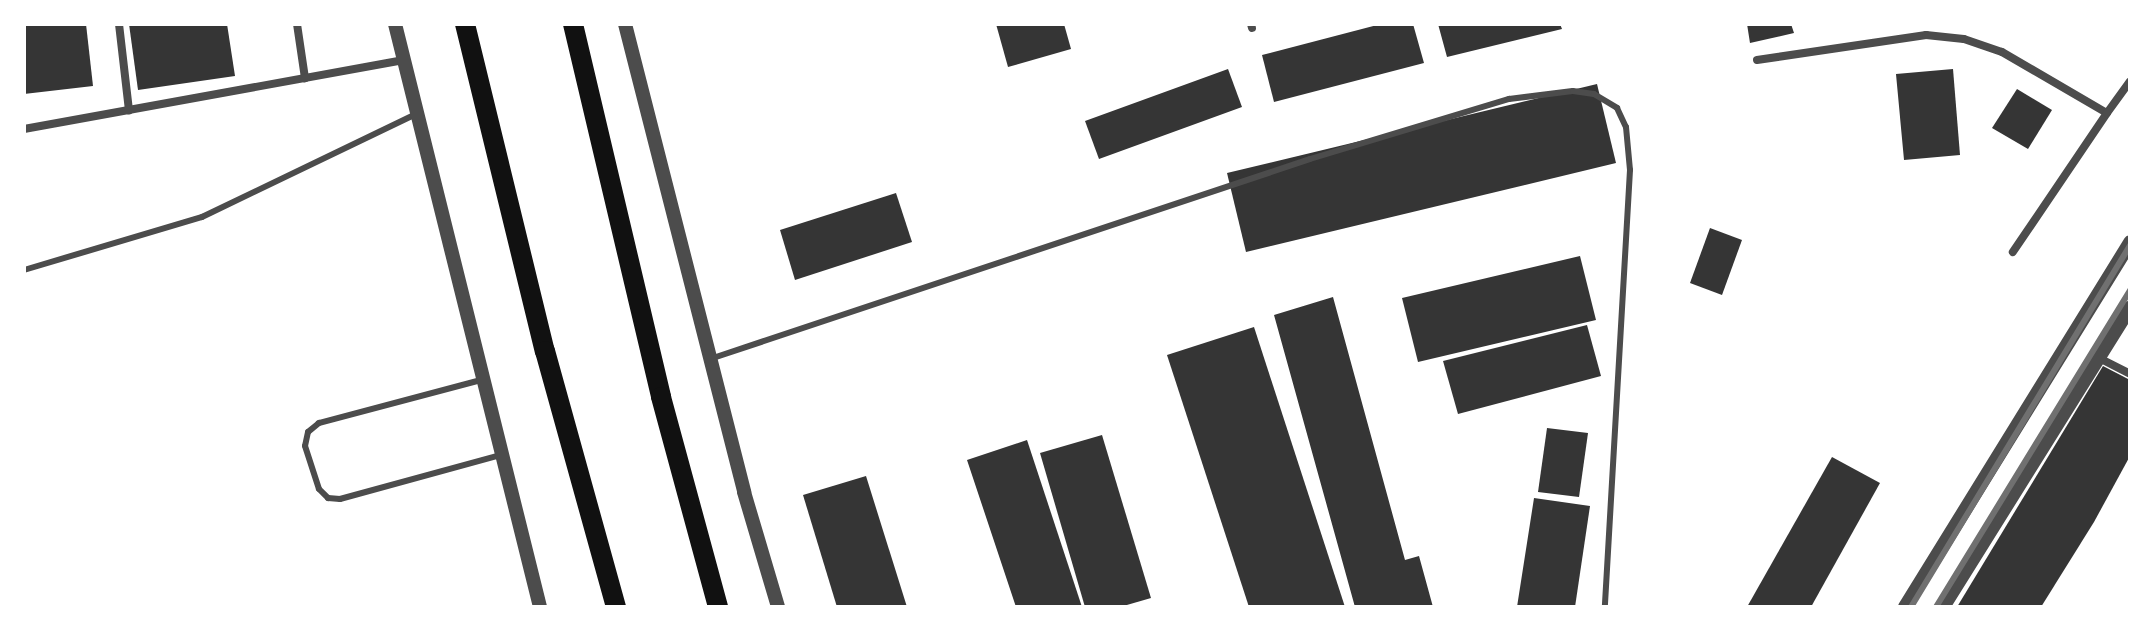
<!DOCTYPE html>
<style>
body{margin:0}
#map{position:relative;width:2154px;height:631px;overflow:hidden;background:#fff;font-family:"DM Sans",sans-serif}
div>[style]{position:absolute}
.building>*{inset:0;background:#353535}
.service>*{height:6px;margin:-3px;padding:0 3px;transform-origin:3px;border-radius:3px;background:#4c4c4c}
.minor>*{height:8px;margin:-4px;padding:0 4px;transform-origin:4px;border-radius:4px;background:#4c4c4c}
.tertiary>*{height:14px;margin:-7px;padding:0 7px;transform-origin:7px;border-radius:7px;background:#4c4c4c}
.primary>*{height:20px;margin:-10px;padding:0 10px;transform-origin:10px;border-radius:10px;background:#111}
.rail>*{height:6px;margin:-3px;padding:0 3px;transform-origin:3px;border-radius:3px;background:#707070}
span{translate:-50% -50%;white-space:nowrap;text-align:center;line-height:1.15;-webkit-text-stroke:8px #fff;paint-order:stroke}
.frame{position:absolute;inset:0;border:26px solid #fff;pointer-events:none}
</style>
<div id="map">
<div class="building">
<i style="clip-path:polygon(24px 24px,86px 24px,93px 86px,24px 94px)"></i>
<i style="clip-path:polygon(129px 24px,227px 24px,235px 76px,138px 90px)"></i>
<i style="clip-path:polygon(996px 24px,1064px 24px,1071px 49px,1008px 67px)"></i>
<i style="clip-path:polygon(1381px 24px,1413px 24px,1424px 63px,1274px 102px,1262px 55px)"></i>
<i style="clip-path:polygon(1438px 24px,1560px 24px,1562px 29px,1447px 57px)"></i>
<i style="clip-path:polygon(1747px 24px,1791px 24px,1794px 33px,1750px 43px)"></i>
<i style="clip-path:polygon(1228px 69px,1242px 107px,1099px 159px,1085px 121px)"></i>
<i style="clip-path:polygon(1953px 69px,1960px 155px,1904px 160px,1896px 74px)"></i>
<i style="clip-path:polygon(1597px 84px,1616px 163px,1246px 252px,1227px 173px)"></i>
<i style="clip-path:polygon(2017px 89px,2052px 110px,2028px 149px,1992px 128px)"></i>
<i style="clip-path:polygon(896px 193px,912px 242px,795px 280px,780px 230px)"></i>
<i style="clip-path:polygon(1710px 228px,1742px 240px,1722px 295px,1690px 283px)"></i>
<i style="clip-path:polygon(1580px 256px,1596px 320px,1418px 362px,1402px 298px)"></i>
<i style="clip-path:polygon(1333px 297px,1405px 560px,1419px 556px,1433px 607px,1355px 607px,1274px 315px)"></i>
<i style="clip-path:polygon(1587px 325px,1601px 376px,1458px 414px,1443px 361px)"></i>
<i style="clip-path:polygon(1254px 327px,1345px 607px,1249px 607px,1167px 355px)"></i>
<i style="clip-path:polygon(2103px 366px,2130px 380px,2130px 456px,2094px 522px,2041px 607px,1957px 607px)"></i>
<i style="clip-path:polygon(1547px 428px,1588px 433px,1579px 497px,1538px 492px)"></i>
<i style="clip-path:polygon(1102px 435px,1151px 598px,1120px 607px,1085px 607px,1040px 453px)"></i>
<i style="clip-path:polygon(1027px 440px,1082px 607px,1016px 607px,967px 460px)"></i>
<i style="clip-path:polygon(1832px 457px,1880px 483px,1811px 607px,1747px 607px)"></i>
<i style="clip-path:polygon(866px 476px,907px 607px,837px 607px,803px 495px)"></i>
<i style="clip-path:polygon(1534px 498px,1590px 506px,1575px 607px,1517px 607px)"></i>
</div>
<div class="service">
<i style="left:24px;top:270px;width:186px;rotate:-16.6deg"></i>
<i style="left:202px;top:217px;width:237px;rotate:-25.7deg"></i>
<i style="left:710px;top:359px;width:632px;rotate:-18.43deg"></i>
<i style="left:1310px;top:159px;width:208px;rotate:-16.8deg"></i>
<i style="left:1509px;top:99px;width:64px;rotate:-7.1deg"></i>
<i style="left:1573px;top:91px;width:21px;rotate:8deg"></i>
<i style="left:1594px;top:94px;width:27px;rotate:31deg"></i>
<i style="left:1617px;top:108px;width:21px;rotate:65deg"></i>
<i style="left:1626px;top:127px;width:43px;rotate:84.7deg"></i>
<i style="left:1630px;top:170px;width:438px;rotate:93.3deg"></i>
<i style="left:481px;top:380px;width:168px;rotate:165.1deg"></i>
<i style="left:319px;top:423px;width:14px;rotate:141deg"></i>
<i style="left:308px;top:432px;width:14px;rotate:102deg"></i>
<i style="left:305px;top:446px;width:45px;rotate:72deg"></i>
<i style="left:319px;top:489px;width:13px;rotate:45deg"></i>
<i style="left:328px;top:498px;width:12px;rotate:5deg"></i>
<i style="left:340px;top:499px;width:167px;rotate:-15.3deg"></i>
</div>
<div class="minor">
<i style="left:119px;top:24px;width:87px;rotate:83.4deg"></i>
<i style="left:297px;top:24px;width:55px;rotate:81.6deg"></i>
<i style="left:1251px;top:24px;width:4px;rotate:76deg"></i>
<i style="left:1757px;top:60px;width:171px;rotate:-8.4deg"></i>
<i style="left:1926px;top:35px;width:38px;rotate:6deg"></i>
<i style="left:1964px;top:39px;width:40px;rotate:18.9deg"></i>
<i style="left:2002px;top:52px;width:121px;rotate:30.2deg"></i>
<i style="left:2107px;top:113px;width:168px;rotate:124.1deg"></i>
<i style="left:2107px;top:113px;width:39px;rotate:-54deg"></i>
<i style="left:24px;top:129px;width:386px;rotate:-10.3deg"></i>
<i style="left:2099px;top:358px;width:35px;rotate:27deg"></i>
</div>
<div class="tertiary">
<i style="left:395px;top:24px;width:601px;rotate:76.03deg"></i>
<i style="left:625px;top:24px;width:483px;rotate:75.7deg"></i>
<i style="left:744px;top:492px;width:120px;rotate:73.5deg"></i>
<i style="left:1905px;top:607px;width:429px;rotate:-58.3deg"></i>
<i style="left:1943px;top:607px;width:353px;rotate:-58deg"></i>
</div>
<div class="primary">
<i style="left:465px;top:24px;width:337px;rotate:76.3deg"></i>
<i style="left:545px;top:351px;width:266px;rotate:74.5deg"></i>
<i style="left:573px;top:24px;width:383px;rotate:76.7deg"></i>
<i style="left:661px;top:397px;width:218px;rotate:74.8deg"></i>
</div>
<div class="rail">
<i style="left:1911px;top:607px;width:423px;rotate:-58.8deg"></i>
<i style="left:1936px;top:607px;width:372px;rotate:-58.5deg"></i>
</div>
<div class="frame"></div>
</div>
